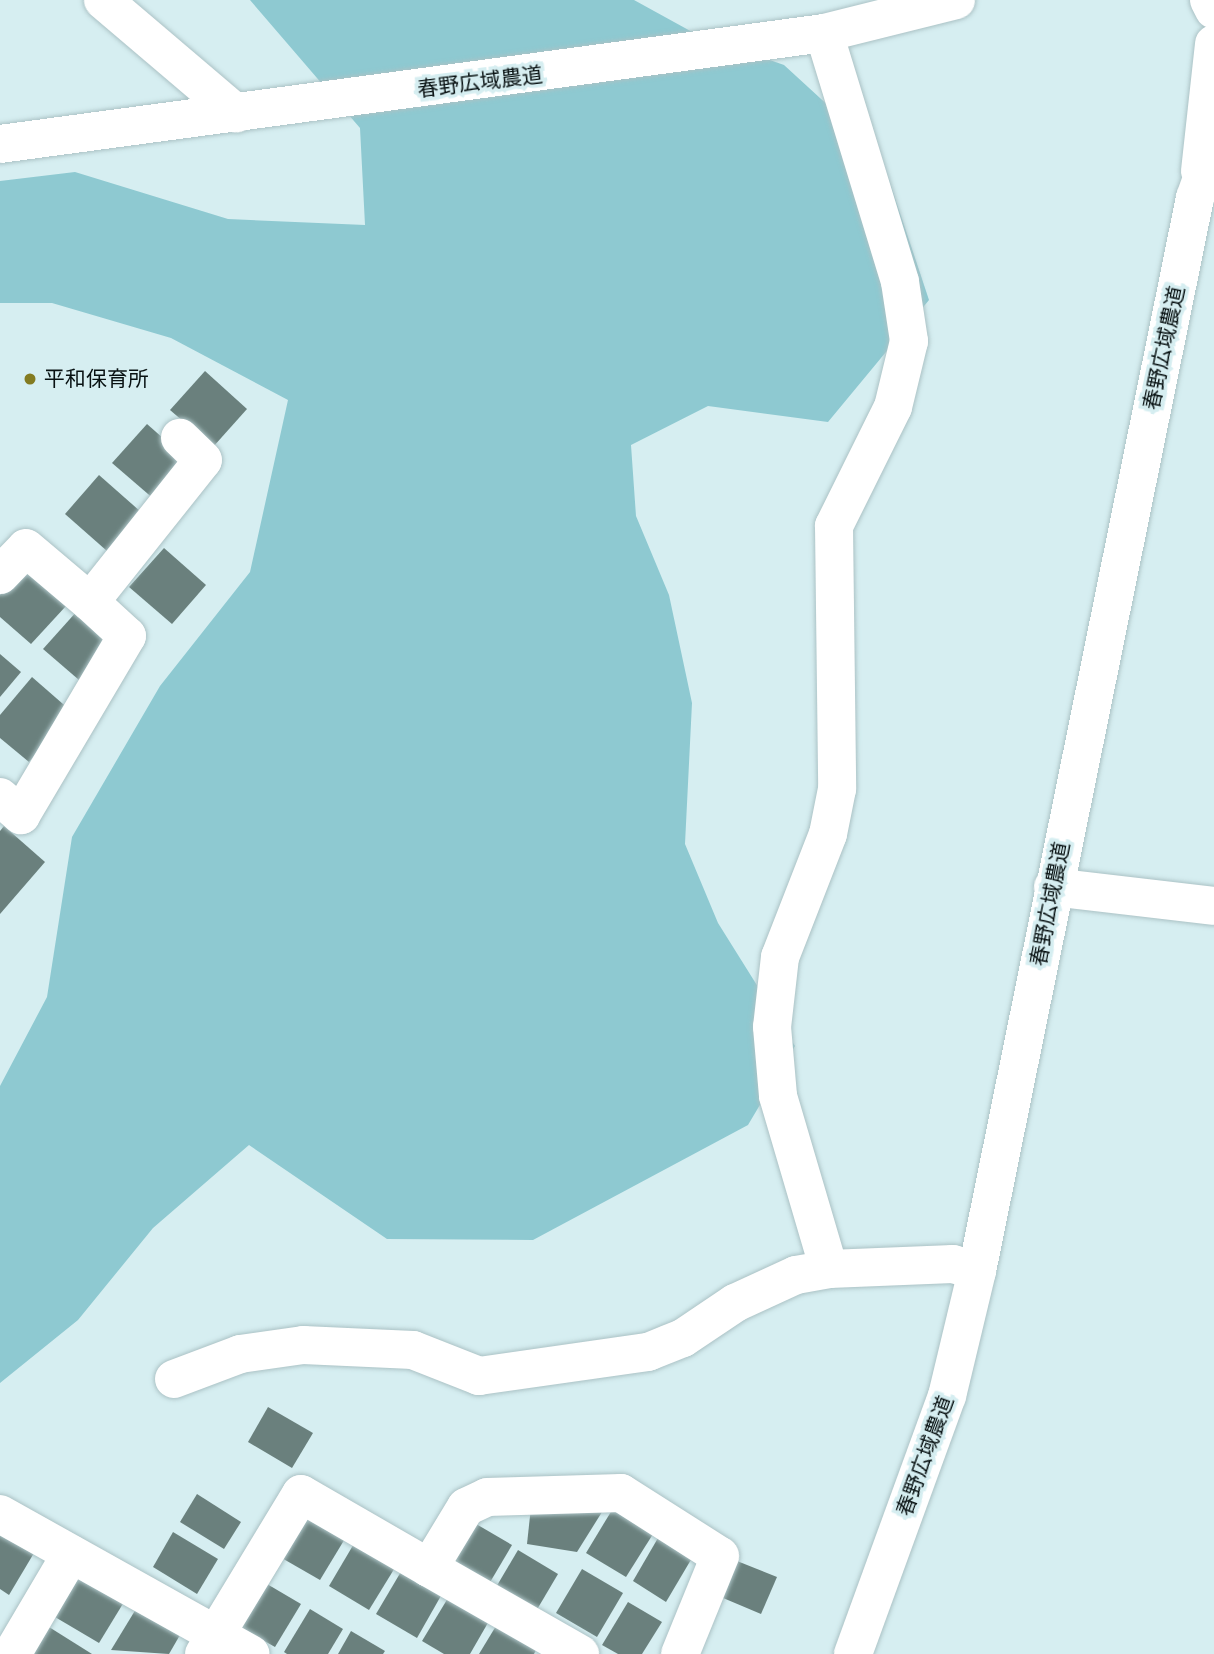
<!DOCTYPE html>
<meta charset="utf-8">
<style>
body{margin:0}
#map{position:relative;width:1214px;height:1654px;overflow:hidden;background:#d6eef1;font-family:"Source Serif 4","Noto Sans JP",serif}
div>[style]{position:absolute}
.green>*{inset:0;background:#8ec9d1}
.building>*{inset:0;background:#6a807d}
.roads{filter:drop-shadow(0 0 2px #abc2c5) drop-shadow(0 0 2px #abc2c5)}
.minor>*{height:38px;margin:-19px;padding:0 19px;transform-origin:19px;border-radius:19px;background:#fff}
.dots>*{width:19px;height:19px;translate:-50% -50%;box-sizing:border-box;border:4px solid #d6eef1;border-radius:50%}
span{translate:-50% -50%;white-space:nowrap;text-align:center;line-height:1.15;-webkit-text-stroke:7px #d6eef1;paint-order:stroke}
.street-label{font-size:21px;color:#081112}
.poi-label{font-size:21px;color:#081112}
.left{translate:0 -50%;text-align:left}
</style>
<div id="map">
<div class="green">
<i style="clip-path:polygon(250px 0,634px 0,694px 33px,784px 65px,880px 153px,929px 300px,828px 422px,708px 406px,631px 445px,636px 516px,669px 595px,692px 703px,685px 844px,718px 923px,795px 1046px,748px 1125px,533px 1240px,387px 1239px,249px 1145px,153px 1228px,78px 1320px,0 1383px,0 1086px,47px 997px,72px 837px,160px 686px,250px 572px,288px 400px,171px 338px,52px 303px,0 303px,0 181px,75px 172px,228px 219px,365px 225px,360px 128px)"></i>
</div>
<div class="building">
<i style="clip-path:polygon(205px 371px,247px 409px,213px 447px,170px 410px)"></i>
<i style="clip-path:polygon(147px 424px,189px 461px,155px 500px,112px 463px)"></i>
<i style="clip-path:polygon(99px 475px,141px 512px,107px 551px,65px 514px)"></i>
<i style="clip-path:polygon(164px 548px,206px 585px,172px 624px,129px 587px)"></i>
<i style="clip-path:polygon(23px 568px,66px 606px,31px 644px,0 617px,0 595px)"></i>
<i style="clip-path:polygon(78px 610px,120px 648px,86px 686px,43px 649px)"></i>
<i style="clip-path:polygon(0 654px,21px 672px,0 697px)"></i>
<i style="clip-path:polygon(32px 677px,71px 711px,29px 762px,0 738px,0 715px)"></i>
<i style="clip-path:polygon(4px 826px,45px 862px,0 914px,0 831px)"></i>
<i style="clip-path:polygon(268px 1407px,313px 1433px,292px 1468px,248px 1442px)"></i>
<i style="clip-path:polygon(197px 1494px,241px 1522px,224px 1549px,180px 1522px)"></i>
<i style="clip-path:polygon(531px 1507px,602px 1512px,577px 1552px,527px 1544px)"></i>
<i style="clip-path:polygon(612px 1510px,653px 1534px,626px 1577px,586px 1553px)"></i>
<i style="clip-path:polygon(306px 1513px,346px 1537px,320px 1580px,280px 1557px)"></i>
<i style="clip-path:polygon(471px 1521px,512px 1545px,486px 1589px,445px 1565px)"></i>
<i style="clip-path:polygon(173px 1532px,218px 1559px,197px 1594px,153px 1567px)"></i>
<i style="clip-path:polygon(0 1533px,34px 1553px,9px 1595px,0 1589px)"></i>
<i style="clip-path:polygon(658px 1538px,692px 1558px,666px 1602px,633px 1581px)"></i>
<i style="clip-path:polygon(355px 1542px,396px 1566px,369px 1610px,329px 1586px)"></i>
<i style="clip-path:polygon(518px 1550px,558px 1574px,532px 1618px,492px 1594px)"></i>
<i style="clip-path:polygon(732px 1559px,777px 1577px,761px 1614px,716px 1595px)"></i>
<i style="clip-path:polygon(582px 1569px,623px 1593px,597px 1637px,556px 1613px)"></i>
<i style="clip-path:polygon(402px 1570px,442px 1594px,417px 1638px,376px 1614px)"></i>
<i style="clip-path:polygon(80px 1576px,124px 1602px,99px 1643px,55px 1617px)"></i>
<i style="clip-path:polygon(267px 1584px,301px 1604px,275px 1647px,241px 1628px)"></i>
<i style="clip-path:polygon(448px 1598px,489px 1621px,470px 1654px,444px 1654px,422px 1641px)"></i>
<i style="clip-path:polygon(628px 1602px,662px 1622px,642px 1654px,618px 1654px,602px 1645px)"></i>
<i style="clip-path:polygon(136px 1609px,180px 1635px,169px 1654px,111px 1650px)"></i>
<i style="clip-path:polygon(310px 1609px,343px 1629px,328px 1654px,287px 1654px,284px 1652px)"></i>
<i style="clip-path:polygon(496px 1626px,536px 1650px,534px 1654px,479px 1654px)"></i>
<i style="clip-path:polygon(49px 1627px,92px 1654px,33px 1654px)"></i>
<i style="clip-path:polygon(351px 1631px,385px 1651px,383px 1654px,338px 1654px)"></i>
</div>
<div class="roads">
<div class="minor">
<i style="left:103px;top:0;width:175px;rotate:40.4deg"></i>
<i style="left:1209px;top:0;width:11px;rotate:63deg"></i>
<i style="left:824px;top:33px;width:260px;rotate:73deg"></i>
<i style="left:900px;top:282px;width:60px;rotate:81.3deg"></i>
<i style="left:909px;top:341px;width:68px;rotate:103.6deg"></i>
<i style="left:893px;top:407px;width:133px;rotate:116.4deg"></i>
<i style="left:834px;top:526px;width:263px;rotate:89.3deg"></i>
<i style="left:837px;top:789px;width:46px;rotate:101.3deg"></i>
<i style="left:828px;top:834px;width:132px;rotate:111.3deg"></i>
<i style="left:780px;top:957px;width:70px;rotate:96.5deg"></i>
<i style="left:772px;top:1027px;width:69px;rotate:85deg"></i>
<i style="left:778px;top:1096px;width:180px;rotate:73.6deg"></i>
<i style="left:0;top:144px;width:831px;rotate:-7.67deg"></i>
<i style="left:824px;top:33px;width:136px;rotate:-14deg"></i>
<i style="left:1200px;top:171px;width:128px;rotate:-83.7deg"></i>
<i style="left:0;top:575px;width:37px;rotate:-46deg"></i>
<i style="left:26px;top:548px;width:84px;rotate:40.2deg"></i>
<i style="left:0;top:797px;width:28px;rotate:41deg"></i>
<i style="left:21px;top:815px;width:208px;rotate:-59.4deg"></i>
<i style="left:127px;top:636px;width:50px;rotate:-137.4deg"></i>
<i style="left:90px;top:602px;width:181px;rotate:-51.5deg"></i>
<i style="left:203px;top:460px;width:32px;rotate:-136deg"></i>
<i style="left:1053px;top:887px;width:162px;rotate:6.7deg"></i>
<i style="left:174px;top:1379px;width:71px;rotate:-20.7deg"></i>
<i style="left:240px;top:1354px;width:64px;rotate:-8.1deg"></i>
<i style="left:303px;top:1345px;width:110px;rotate:2.6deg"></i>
<i style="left:413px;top:1350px;width:71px;rotate:21.5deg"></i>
<i style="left:479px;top:1376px;width:171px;rotate:-8.1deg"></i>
<i style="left:648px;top:1352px;width:38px;rotate:-22deg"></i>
<i style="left:683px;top:1338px;width:63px;rotate:-33.9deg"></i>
<i style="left:735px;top:1303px;width:67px;rotate:-24.7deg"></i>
<i style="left:796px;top:1275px;width:34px;rotate:-10deg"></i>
<i style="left:829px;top:1269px;width:124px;rotate:-2.3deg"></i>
<i style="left:953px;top:1264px;width:25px;rotate:16deg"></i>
<i style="left:0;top:1514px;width:287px;rotate:29.2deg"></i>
<i style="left:429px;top:1568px;width:174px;rotate:29.7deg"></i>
<i style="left:12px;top:1654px;width:116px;rotate:-59.5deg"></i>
<i style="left:204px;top:1654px;width:187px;rotate:-58.8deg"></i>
<i style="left:301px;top:1494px;width:148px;rotate:30deg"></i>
<i style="left:429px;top:1568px;width:71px;rotate:-58.8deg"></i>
<i style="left:466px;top:1507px;width:23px;rotate:-25deg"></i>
<i style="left:487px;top:1497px;width:134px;rotate:-1.7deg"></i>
<i style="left:621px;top:1493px;width:117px;rotate:32.5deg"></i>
<i style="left:720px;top:1556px;width:106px;rotate:112.2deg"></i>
<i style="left:853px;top:1654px;width:275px;rotate:-70deg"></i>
<i style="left:947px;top:1396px;width:129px;rotate:-76.5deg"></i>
<i style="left:977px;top:1271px;width:1095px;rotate:-78.52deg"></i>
<i style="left:1195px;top:198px;width:57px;rotate:-70.6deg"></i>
</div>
</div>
<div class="dots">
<i style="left:30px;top:379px;background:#837b21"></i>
</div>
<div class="street-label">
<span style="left:480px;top:82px;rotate:-7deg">春野広域農道</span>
<span style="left:1164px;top:348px;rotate:-78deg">春野広域農道</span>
<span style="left:1050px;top:904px;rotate:-79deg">春野広域農道</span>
<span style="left:925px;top:1456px;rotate:-70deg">春野広域農道</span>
</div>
<div class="poi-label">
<span class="left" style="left:44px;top:379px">平和保育所</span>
</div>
</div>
